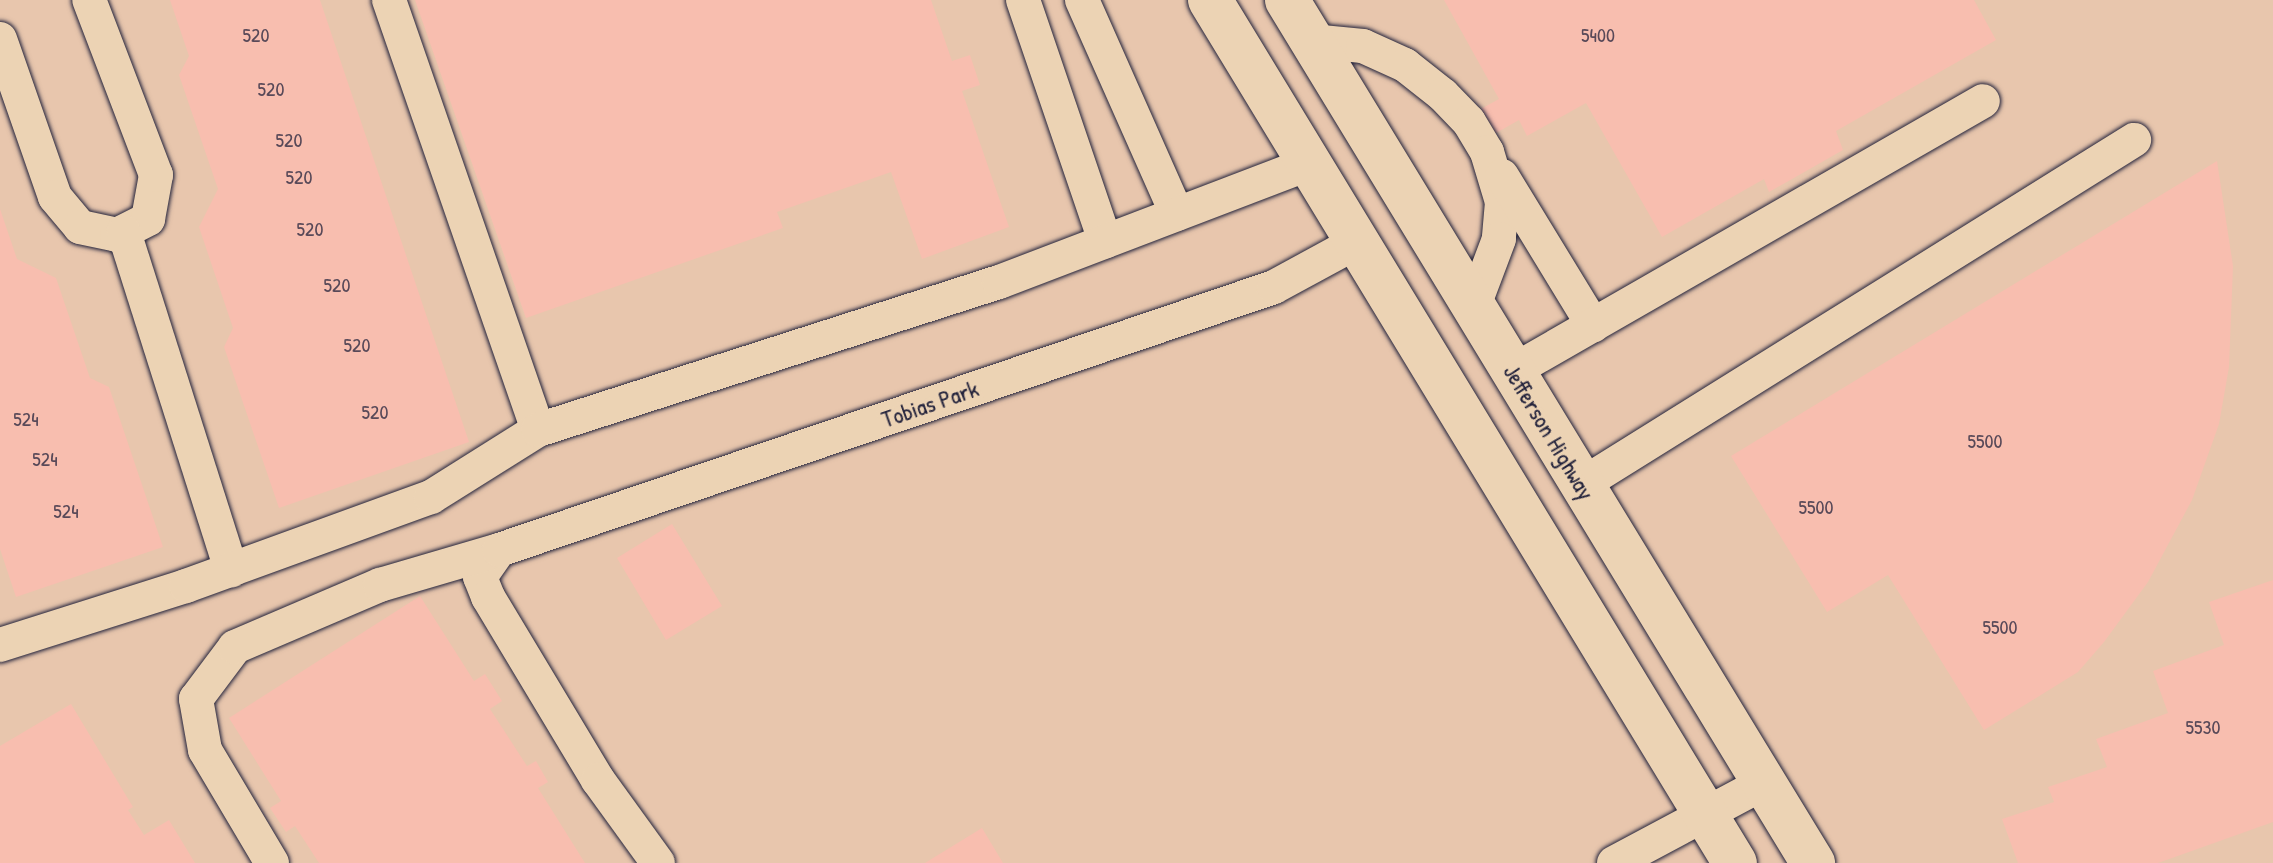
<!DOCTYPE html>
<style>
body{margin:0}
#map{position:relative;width:2273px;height:863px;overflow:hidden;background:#ecd3b4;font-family:"Patrick Hand",sans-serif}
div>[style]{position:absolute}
.built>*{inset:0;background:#e8c6ad}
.building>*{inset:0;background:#f8beaf}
.roads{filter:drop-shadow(0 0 2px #22223b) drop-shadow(0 0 2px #22223b)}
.minor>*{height:34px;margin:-17px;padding:0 17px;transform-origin:17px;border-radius:17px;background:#ecd3b4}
.major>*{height:44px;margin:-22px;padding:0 22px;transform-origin:22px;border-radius:22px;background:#ecd3b4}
span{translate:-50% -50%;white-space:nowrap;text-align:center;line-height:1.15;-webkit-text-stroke:7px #ecd3b4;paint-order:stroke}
.number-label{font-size:20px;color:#584958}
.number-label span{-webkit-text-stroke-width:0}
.street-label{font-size:24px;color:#22223b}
</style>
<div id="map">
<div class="built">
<i style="clip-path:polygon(0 0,2273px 0,2273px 863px,0 863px)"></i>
</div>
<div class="building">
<i style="clip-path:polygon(170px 0,320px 0,469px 442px,279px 508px,224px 347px,233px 328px,199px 227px,218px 189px,179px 75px,189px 56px)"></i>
<i style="clip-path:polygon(415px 0,931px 0,952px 61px,970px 55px,980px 85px,962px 91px,1009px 227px,922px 259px,891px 172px,777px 212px,783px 228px,526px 318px)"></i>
<i style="clip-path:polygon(1444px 0,1974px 0,1996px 40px,1836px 131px,1843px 150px,1769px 192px,1764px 179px,1662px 237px,1586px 103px,1527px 136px,1519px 120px,1482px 141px,1468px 116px,1499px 99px)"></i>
<i style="clip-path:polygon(2217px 161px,2233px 266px,2229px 367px,2219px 424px,2192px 500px,2148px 582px,2104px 642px,2078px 672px,1984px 730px,1888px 575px,1827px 612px,1731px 456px)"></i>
<i style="clip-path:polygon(0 209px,17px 259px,56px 278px,90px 378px,109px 387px,163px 547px,16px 597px,0 549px)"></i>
<i style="clip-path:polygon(672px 524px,722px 606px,666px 640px,617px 558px)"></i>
<i style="clip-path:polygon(2273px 580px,2273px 822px,2158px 863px,2018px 863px,2002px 819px,2054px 802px,2048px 787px,2107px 767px,2096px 739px,2168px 713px,2153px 671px,2224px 645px,2209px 602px)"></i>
<i style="clip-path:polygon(420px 596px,474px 681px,485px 674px,502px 701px,490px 709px,527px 766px,536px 761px,548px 782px,538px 788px,585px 863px,319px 863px,295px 826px,286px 832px,270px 808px,281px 801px,229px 718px)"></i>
<i style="clip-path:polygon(71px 704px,133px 807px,128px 810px,144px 835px,169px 820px,195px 863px,0 863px,0 746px)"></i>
<i style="clip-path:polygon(982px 828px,1003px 863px,925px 863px)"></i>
</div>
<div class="roads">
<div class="minor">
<i style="left:389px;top:0;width:455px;rotate:70.9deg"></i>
<i style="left:1023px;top:0;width:255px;rotate:71.2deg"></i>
<i style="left:1082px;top:0;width:234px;rotate:66.1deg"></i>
<i style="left:0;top:39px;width:167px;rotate:70.8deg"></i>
<i style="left:55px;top:197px;width:39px;rotate:50deg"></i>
<i style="left:80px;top:227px;width:38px;rotate:12deg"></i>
<i style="left:117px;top:235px;width:35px;rotate:-27deg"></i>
<i style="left:148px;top:219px;width:45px;rotate:-79.7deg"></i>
<i style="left:156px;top:175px;width:187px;rotate:-110.9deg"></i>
<i style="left:1311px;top:41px;width:52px;rotate:5.5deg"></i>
<i style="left:1363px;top:46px;width:46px;rotate:24.3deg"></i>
<i style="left:1405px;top:65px;width:48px;rotate:38.3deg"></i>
<i style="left:1443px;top:95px;width:37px;rotate:46deg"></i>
<i style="left:1469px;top:122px;width:35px;rotate:59deg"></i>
<i style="left:1487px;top:152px;width:52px;rotate:73.3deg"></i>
<i style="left:1502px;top:202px;width:37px;rotate:95deg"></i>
<i style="left:1499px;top:239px;width:74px;rotate:110.6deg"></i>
<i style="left:1502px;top:176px;width:175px;rotate:58.6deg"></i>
<i style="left:124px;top:232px;width:355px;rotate:72.4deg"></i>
<i style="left:1511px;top:372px;width:544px;rotate:-29.86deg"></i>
<i style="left:1581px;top:485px;width:652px;rotate:-31.96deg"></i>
<i style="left:499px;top:550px;width:33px;rotate:125deg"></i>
<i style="left:480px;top:577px;width:22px;rotate:68deg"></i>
<i style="left:488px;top:597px;width:214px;rotate:59deg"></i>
<i style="left:598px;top:780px;width:102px;rotate:54.1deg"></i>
<i style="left:0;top:645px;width:195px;rotate:-17.6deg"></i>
<i style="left:186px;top:586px;width:261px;rotate:-20deg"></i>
<i style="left:431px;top:497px;width:126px;rotate:-32.1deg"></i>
<i style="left:538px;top:430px;width:484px;rotate:-17.8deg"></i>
<i style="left:999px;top:282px;width:331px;rotate:-20.9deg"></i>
<i style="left:272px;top:863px;width:131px;rotate:-120.7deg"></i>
<i style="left:205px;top:750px;width:52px;rotate:-100deg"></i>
<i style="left:196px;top:699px;width:65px;rotate:-53.1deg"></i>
<i style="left:235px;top:647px;width:158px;rotate:-23.2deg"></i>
<i style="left:380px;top:585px;width:124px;rotate:-16.4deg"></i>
<i style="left:499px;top:550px;width:818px;rotate:-18.74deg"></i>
<i style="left:1274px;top:287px;width:92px;rotate:-28.5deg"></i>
<i style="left:1614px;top:863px;width:170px;rotate:-28.1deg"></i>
</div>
<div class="major">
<i style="left:1210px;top:0;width:1010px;rotate:58.69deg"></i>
<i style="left:1287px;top:0;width:1011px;rotate:58.64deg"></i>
</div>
</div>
<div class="number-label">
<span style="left:256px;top:34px">520</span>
<span style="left:1598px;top:34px">5400</span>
<span style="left:271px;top:88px">520</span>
<span style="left:289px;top:139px">520</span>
<span style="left:299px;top:176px">520</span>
<span style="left:310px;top:228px">520</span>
<span style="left:337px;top:284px">520</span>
<span style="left:357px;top:344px">520</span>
<span style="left:375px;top:411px">520</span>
<span style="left:26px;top:418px">524</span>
<span style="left:1985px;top:440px">5500</span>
<span style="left:45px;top:458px">524</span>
<span style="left:1816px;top:506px">5500</span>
<span style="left:66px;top:510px">524</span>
<span style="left:2000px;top:626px">5500</span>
<span style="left:2203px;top:726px">5530</span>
</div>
<div class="street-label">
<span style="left:930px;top:404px;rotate:-19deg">Tobias Park</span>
<span style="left:1549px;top:432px;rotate:59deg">Jefferson Highway</span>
</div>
</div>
